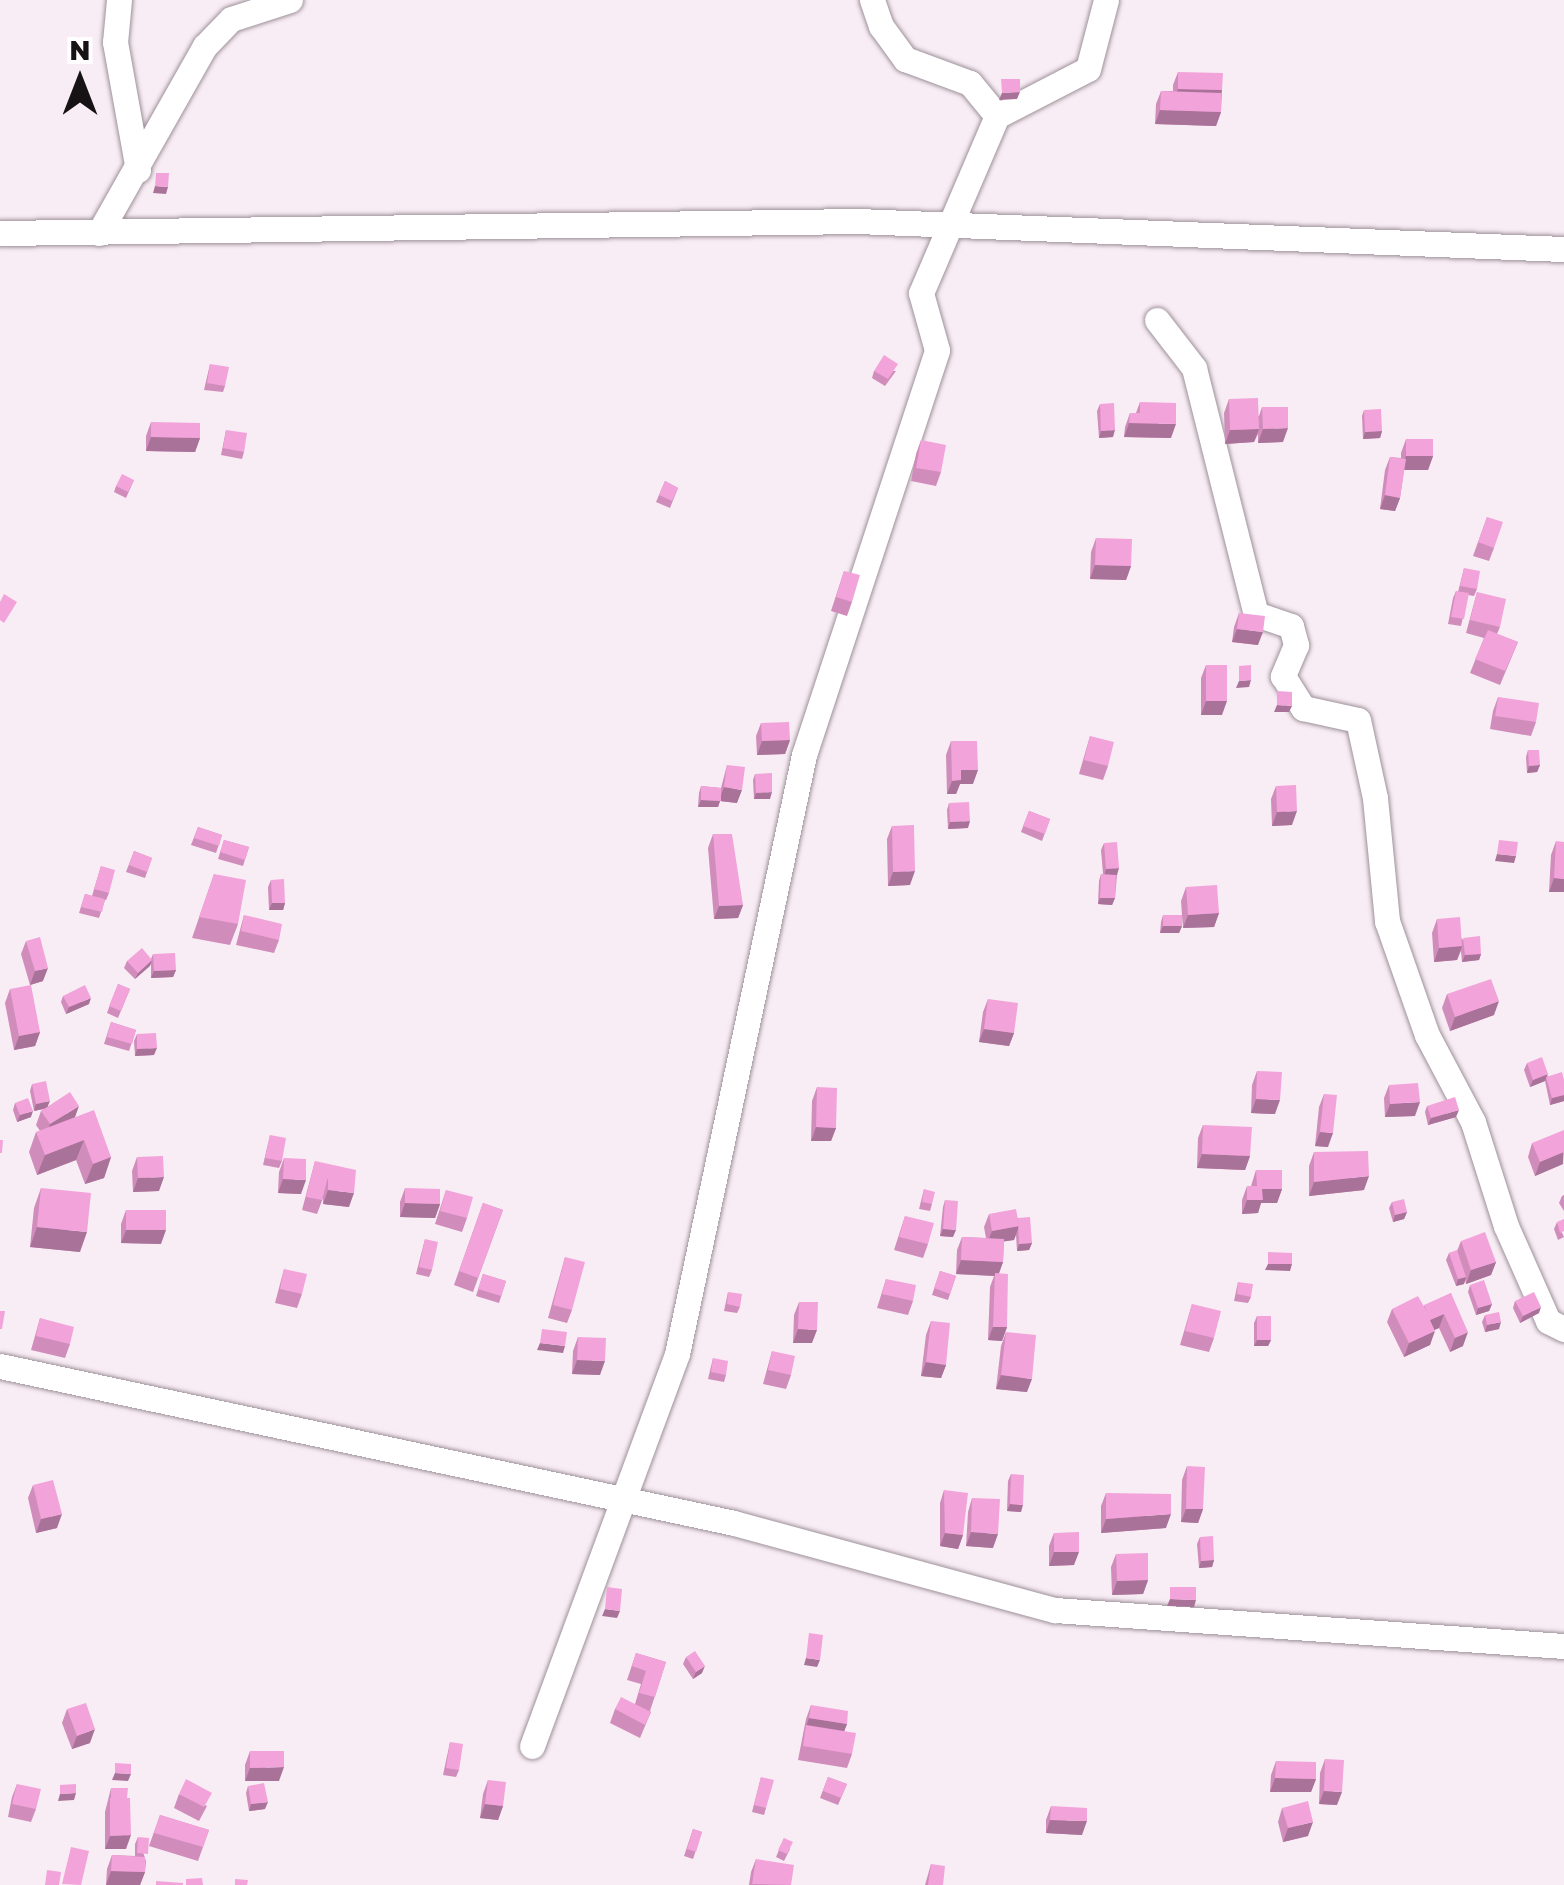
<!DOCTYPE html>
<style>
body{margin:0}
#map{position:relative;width:1564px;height:1885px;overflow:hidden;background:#f9edf5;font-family:"Golos Text",sans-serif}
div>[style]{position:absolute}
.roads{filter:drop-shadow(0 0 2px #9d9199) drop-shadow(0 0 2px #9d9199)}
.minor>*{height:25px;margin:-12.5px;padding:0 12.5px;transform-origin:12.5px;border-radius:12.5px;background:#fff}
.wall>*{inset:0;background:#d08cbb}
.shaded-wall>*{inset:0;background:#a97299}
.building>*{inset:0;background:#f2a3da}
span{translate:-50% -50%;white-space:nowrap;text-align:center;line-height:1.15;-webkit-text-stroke:8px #fefefe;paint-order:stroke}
.north{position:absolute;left:30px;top:30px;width:100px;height:100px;-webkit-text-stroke:8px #fefefe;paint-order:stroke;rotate:0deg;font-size:28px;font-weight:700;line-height:40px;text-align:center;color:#171315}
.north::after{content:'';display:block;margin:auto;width:35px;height:45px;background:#171315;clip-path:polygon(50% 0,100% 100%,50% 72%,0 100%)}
</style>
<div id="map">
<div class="roads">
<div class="minor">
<i style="left:119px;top:0;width:42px;rotate:95.4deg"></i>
<i style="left:115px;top:42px;width:130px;rotate:79.8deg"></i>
<i style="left:872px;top:0;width:28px;rotate:71deg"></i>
<i style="left:881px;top:26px;width:41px;rotate:54deg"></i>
<i style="left:905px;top:59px;width:69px;rotate:20.3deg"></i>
<i style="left:970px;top:83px;width:43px;rotate:50.7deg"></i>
<i style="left:997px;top:116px;width:102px;rotate:-27.3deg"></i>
<i style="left:1088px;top:69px;width:71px;rotate:-75.4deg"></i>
<i style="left:0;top:233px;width:857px;rotate:-0.8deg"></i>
<i style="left:857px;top:221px;width:708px;rotate:2.27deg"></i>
<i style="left:99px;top:233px;width:215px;rotate:-60.5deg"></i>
<i style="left:205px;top:46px;width:37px;rotate:-46deg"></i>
<i style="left:231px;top:19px;width:62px;rotate:-17.9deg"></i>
<i style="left:1157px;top:320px;width:61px;rotate:52.4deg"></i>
<i style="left:1194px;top:368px;width:254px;rotate:75.9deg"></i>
<i style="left:1256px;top:614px;width:37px;rotate:19deg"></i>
<i style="left:1291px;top:626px;width:20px;rotate:75deg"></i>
<i style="left:1296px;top:645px;width:34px;rotate:113deg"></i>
<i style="left:1283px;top:676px;width:38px;rotate:58deg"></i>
<i style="left:1303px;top:708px;width:56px;rotate:12.3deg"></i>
<i style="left:1358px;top:720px;width:80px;rotate:77.7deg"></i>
<i style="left:1375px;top:798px;width:124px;rotate:84.4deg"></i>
<i style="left:1387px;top:921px;width:121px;rotate:70.7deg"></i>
<i style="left:1427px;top:1035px;width:98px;rotate:62.1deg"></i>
<i style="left:1473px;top:1122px;width:109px;rotate:72.4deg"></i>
<i style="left:1506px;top:1226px;width:104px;rotate:66.1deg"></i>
<i style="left:1548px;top:1321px;width:18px;rotate:27deg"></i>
<i style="left:0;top:1366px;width:751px;rotate:12.07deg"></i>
<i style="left:734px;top:1523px;width:333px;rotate:15.2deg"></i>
<i style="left:1055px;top:1610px;width:510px;rotate:4.05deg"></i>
<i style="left:532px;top:1746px;width:418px;rotate:-69.7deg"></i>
<i style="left:677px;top:1354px;width:612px;rotate:-78.03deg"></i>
<i style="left:804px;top:755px;width:426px;rotate:-71.8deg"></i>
<i style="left:937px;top:350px;width:59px;rotate:-105.7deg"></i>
<i style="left:921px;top:293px;width:193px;rotate:-66.8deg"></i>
</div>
</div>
<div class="wall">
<i style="clip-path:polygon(1178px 72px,1222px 90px,1221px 112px,1216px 126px,1155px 124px,1156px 104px,1161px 91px,1173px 91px,1173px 85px)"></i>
<i style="clip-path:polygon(210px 364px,225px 386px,223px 392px,204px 390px)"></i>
<i style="clip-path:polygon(874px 371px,896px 371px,885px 386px,872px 378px)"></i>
<i style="clip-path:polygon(1229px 399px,1259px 416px,1262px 407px,1283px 442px,1258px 443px,1258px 434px,1254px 442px,1225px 444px,1224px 413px)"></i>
<i style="clip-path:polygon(1140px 402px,1171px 438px,1124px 437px,1125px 427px,1130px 413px,1136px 413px)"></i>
<i style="clip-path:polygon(1100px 404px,1113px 437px,1099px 438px,1097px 411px)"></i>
<i style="clip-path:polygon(1364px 410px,1382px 431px,1380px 438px,1363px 439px,1362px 416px)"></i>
<i style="clip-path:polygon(151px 422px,200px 438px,195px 452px,146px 451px,146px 436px)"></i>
<i style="clip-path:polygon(226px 430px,244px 452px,242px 459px,221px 455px)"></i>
<i style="clip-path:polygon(1406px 439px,1433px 456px,1428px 470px,1404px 470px,1400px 498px,1395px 511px,1380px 509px,1385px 470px,1390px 457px,1401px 458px,1401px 453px)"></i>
<i style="clip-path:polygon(921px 440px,941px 472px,936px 486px,911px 481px,916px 454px)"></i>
<i style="clip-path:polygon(134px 480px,126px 498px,114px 492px,116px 486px)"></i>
<i style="clip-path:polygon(665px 481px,678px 488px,670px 508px,656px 502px)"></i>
<i style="clip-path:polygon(1487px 517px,1494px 548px,1489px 561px,1473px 556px)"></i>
<i style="clip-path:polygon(1096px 538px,1131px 566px,1126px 580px,1090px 579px,1091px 552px)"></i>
<i style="clip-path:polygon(1464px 568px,1477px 589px,1474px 596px,1468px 595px,1461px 626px,1448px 624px,1453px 598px,1456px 591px,1458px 592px)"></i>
<i style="clip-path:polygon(844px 571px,852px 602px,847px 616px,831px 611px)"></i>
<i style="clip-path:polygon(1477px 592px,1500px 627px,1497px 634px,1518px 642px,1500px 685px,1470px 673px,1484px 638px,1466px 633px)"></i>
<i style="clip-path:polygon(1239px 613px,1258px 645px,1232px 642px,1234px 627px)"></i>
<i style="clip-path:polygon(1206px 665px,1222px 715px,1201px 715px,1201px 678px)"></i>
<i style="clip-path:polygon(1498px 697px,1536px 722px,1531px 736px,1490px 729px,1493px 711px)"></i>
<i style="clip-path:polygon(761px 723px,790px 740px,785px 754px,757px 755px,756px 736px)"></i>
<i style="clip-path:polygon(1090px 736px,1108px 766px,1103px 780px,1079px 774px)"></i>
<i style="clip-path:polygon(951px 741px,973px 784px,960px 784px,956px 794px,947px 794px,946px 755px)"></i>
<i style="clip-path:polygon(1528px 750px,1540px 765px,1537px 772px,1527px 773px,1526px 757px)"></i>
<i style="clip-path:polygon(727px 765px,737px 803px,720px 801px,718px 807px,698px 807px,699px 793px,701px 786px,721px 788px)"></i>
<i style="clip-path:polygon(755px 774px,770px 799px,754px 799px,753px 780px)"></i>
<i style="clip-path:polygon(1276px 786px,1292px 825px,1272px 826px,1271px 799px)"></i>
<i style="clip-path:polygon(949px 803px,968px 828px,948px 829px,947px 810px)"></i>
<i style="clip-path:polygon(1029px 811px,1050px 819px,1042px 841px,1021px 832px)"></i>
<i style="clip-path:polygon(892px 826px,910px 885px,888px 886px,887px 839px)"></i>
<i style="clip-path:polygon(198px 827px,222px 835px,216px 853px,191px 845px)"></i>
<i style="clip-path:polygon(713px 834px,743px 905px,738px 918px,714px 919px,708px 848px)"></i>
<i style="clip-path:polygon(224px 840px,249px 847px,243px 866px,218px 859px)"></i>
<i style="clip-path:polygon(1556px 841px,1564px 892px,1549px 892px,1551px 855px)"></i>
<i style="clip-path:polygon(1104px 843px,1117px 875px,1115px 898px,1112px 905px,1098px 904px,1099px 881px,1101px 874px,1103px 874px,1101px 850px)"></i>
<i style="clip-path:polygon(134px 851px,152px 858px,145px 878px,126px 872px)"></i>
<i style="clip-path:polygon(101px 866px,109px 893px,106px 900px,105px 900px,99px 918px,79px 913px,85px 894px,92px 896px)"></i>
<i style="clip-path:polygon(214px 874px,238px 924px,230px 945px,192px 938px)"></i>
<i style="clip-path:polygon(271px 880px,285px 903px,283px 910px,269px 910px,268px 887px)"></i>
<i style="clip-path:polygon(1186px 887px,1219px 913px,1214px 927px,1183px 928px,1182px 916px,1182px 926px,1179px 933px,1160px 933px,1161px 922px,1163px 915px,1182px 915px,1181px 901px)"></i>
<i style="clip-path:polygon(244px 915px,279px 940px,274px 953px,236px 945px)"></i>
<i style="clip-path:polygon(1437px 919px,1481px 954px,1479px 960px,1462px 962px,1461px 951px,1457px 960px,1434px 962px,1432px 933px)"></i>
<i style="clip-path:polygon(26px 941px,43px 981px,30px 985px,21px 954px)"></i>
<i style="clip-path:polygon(153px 954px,176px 970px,173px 977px,151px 978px,151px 964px,135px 979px,124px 968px,127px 961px,151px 959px)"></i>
<i style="clip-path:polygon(118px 984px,130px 989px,118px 1018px,107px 1013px)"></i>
<i style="clip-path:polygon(10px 989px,40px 1032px,35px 1046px,14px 1050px,5px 1003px)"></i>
<i style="clip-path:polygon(1447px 994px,1494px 1015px,1450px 1031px,1442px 1008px)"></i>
<i style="clip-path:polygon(63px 996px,89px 1004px,66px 1014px,61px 1002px)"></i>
<i style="clip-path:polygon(988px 999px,1014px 1033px,1009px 1046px,979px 1042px,983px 1012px)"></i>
<i style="clip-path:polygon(111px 1022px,136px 1030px,129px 1051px,104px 1044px)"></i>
<i style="clip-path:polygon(137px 1034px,154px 1055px,135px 1056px,134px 1041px)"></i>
<i style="clip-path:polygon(1527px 1063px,1547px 1076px,1564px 1080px,1564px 1101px,1550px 1105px,1545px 1081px,1530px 1087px,1524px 1070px)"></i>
<i style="clip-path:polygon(1257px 1071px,1275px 1114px,1251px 1113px,1252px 1085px)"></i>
<i style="clip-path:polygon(32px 1084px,48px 1106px,74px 1118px,111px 1157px,104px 1178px,85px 1184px,76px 1160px,37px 1175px,29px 1152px,36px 1132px,40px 1131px,36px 1125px,41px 1111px,44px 1109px,34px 1111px,30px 1091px)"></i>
<i style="clip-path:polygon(1389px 1085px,1415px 1116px,1385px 1117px,1384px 1098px)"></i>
<i style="clip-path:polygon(817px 1087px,836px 1128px,831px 1141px,811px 1141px,812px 1101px)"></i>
<i style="clip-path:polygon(1324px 1094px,1328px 1147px,1315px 1146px,1319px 1107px)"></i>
<i style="clip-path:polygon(15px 1103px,31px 1117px,17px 1122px,13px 1110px)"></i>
<i style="clip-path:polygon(1427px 1106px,1456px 1117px,1428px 1125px,1425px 1112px)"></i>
<i style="clip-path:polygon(1203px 1125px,1250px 1156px,1245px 1170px,1197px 1168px,1198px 1138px)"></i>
<i style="clip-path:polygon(270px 1135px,282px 1161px,279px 1168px,263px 1165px)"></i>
<i style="clip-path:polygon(1532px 1143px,1563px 1164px,1535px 1176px,1528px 1157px)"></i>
<i style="clip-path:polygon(1314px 1152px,1364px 1190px,1309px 1196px,1309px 1166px)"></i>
<i style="clip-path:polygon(137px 1157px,159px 1191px,133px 1192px,132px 1171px)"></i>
<i style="clip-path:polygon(284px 1158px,301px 1194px,278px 1193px,279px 1172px)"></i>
<i style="clip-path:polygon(315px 1161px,349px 1207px,323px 1204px,323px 1198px,317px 1214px,302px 1210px)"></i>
<i style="clip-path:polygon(1256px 1170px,1282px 1189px,1277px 1203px,1261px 1203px,1258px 1213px,1242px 1214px,1242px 1200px,1247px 1186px,1251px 1186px)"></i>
<i style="clip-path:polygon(41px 1188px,80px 1252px,30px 1247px,34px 1208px)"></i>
<i style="clip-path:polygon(405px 1188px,440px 1204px,435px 1218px,400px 1217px,400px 1202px)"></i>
<i style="clip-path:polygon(924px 1189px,932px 1204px,930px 1211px,919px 1209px)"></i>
<i style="clip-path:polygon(446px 1190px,467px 1218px,462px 1232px,435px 1224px)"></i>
<i style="clip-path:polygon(1564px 1195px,1564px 1211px,1559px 1203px,1562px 1196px)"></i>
<i style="clip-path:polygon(945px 1200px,953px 1237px,940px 1236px,943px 1207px)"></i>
<i style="clip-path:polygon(1392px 1202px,1407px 1212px,1404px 1219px,1393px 1222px,1389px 1208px)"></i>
<i style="clip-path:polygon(483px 1203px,503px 1210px,473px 1292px,454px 1285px)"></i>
<i style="clip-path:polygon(126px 1210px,161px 1244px,121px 1243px,121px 1224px)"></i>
<i style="clip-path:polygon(989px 1214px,1018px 1218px,1032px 1243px,1029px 1250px,1017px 1251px,1016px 1235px,1014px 1240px,1004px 1241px,1003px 1262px,999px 1273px,1007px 1327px,1002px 1341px,988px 1340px,990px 1287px,994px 1276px,956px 1274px,957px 1250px,962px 1237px,986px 1238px,984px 1227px)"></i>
<i style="clip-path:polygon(905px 1216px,928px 1244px,923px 1258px,894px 1250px)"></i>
<i style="clip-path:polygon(1557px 1222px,1564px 1237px,1558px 1240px,1554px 1229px)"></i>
<i style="clip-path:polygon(425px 1239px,432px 1270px,429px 1277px,416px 1274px)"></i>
<i style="clip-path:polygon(1461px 1241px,1496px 1262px,1491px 1275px,1466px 1284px,1465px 1280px,1464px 1284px,1456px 1286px,1446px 1260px,1449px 1253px,1457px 1251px)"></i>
<i style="clip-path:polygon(565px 1257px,572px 1310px,567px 1323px,548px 1318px)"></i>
<i style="clip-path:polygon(284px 1269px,302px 1294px,297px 1308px,275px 1303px)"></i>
<i style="clip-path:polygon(940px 1271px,956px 1276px,948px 1300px,932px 1295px)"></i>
<i style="clip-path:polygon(483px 1274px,506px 1281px,499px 1303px,476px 1296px)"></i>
<i style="clip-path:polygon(886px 1279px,913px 1301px,908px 1315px,877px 1308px)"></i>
<i style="clip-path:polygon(1238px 1282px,1251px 1297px,1248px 1303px,1234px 1301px)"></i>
<i style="clip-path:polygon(1470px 1285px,1492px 1304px,1489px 1311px,1476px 1315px,1468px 1292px)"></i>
<i style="clip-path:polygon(728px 1292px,740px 1307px,737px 1313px,724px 1311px)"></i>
<i style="clip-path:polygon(1451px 1293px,1463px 1346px,1450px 1352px,1439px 1328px,1434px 1330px,1430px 1345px,1404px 1357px,1387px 1322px,1392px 1309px,1424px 1306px)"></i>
<i style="clip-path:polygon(1515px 1301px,1539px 1313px,1520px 1323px,1513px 1308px)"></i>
<i style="clip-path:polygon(799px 1302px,812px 1343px,793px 1343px,794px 1315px)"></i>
<i style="clip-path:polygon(1192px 1304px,1214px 1338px,1209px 1352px,1180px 1345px)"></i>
<i style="clip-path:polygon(1485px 1315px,1499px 1329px,1485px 1332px,1482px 1322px)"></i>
<i style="clip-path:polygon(1257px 1316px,1271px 1340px,1268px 1346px,1254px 1346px,1254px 1323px)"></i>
<i style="clip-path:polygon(40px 1318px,70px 1344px,65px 1358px,31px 1350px)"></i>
<i style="clip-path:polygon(931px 1321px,946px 1365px,941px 1378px,921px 1376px,926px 1335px)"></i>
<i style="clip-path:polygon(1006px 1332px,1027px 1392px,996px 1389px,1001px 1346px)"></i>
<i style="clip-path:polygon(578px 1337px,600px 1375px,572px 1374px,573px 1351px)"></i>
<i style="clip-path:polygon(772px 1351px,791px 1375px,786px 1389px,763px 1384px)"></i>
<i style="clip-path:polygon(713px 1358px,726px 1375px,724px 1382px,708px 1379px)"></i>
<i style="clip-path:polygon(1187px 1466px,1203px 1509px,1198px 1523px,1181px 1522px,1182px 1480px)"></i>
<i style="clip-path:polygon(1011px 1474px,1021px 1512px,1007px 1511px,1008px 1481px)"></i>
<i style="clip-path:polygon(33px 1485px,57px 1528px,36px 1533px,28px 1498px)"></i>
<i style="clip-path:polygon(944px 1490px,963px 1535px,958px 1549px,940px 1546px,940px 1503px)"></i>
<i style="clip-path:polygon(1106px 1493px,1166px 1528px,1101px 1533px,1101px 1506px)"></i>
<i style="clip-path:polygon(972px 1498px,993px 1548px,966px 1546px,968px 1512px)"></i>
<i style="clip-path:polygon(1054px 1533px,1074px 1565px,1049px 1566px,1049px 1546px)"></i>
<i style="clip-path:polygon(1200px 1537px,1214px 1560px,1212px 1567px,1199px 1568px,1197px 1544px)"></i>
<i style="clip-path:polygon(1116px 1554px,1148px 1580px,1143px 1594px,1112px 1595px,1111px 1567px)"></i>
<i style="clip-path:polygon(636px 1653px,666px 1662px,650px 1711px,651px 1712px,640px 1738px,610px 1723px,615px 1709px,635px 1704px,641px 1684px,627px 1680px)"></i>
<i style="clip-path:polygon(686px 1657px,702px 1673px,693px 1679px,683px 1664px)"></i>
<i style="clip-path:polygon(811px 1705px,847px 1724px,844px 1731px,852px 1754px,847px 1768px,798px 1760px,806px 1719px)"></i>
<i style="clip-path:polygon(67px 1709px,90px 1743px,72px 1749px,62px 1723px)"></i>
<i style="clip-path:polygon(450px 1742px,459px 1770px,456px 1777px,443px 1775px)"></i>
<i style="clip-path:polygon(250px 1751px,279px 1781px,245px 1781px,245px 1765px)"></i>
<i style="clip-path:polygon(1325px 1759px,1337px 1805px,1319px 1804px,1320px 1773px)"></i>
<i style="clip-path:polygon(1276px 1761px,1316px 1779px,1311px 1792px,1270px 1792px,1271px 1775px)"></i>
<i style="clip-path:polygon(761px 1777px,766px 1808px,764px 1815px,752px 1812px)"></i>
<i style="clip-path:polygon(828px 1777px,847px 1784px,838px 1805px,820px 1798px)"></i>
<i style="clip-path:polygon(488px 1780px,503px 1806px,498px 1820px,480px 1818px,483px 1794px)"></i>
<i style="clip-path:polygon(17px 1784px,36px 1809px,31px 1822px,8px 1817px,12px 1797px)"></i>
<i style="clip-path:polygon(248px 1786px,265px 1809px,249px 1811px,246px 1793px)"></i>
<i style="clip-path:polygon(111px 1788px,127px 1798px,126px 1849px,105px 1849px,105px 1812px)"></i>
<i style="clip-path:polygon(179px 1794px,207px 1806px,199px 1821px,174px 1808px)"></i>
<i style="clip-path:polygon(1051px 1806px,1082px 1835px,1046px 1833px,1046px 1820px)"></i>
<i style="clip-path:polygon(1282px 1808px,1308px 1836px,1283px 1842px,1278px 1822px)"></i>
<i style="clip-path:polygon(160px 1815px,209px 1830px,198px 1861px,149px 1846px)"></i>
<i style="clip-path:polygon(693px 1829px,702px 1832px,693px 1859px,684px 1856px)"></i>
<i style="clip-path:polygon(138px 1837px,146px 1861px,145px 1872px,140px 1885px,106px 1885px,107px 1869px,112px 1855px,135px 1856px,135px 1844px)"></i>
<i style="clip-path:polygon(784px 1838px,790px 1849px,784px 1861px,776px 1857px)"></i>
<i style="clip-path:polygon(756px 1859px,791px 1885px,749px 1885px,751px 1872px)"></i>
<i style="clip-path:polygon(931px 1864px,943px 1885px,925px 1885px)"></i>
</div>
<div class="shaded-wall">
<i style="clip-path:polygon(1178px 89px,1222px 90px,1217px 104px,1173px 102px)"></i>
<i style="clip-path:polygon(1020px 92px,1017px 99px,999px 100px,1002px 93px)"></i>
<i style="clip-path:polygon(1160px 110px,1221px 112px,1216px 126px,1155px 124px)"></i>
<i style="clip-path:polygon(155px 186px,168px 187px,166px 194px,153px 193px)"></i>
<i style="clip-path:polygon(1129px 423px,1176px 424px,1171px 438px,1124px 437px)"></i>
<i style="clip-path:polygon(1288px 428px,1283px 442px,1258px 443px,1263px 429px)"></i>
<i style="clip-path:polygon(1259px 429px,1254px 442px,1225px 444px,1230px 430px)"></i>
<i style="clip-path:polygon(1115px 430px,1113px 437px,1099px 438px,1101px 431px)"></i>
<i style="clip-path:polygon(1382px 431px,1380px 438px,1363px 439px,1365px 432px)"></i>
<i style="clip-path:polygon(151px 437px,200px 438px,195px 452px,146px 451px)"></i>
<i style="clip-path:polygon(1406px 456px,1433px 456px,1428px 470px,1401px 470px)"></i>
<i style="clip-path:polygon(1385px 495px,1400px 498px,1395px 511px,1380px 509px)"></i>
<i style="clip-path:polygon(1095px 565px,1131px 566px,1126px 580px,1090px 579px)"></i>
<i style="clip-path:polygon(1237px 629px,1263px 632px,1258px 645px,1232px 642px)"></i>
<i style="clip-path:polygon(1251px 680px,1249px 687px,1236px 688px,1239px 681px)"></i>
<i style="clip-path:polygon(1206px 701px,1227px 701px,1222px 715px,1201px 715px)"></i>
<i style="clip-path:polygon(1277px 705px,1292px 706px,1289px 712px,1274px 712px)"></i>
<i style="clip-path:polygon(790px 740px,785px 754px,757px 755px,762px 741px)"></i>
<i style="clip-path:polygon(1540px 765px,1537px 772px,1527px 773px,1529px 766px)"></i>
<i style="clip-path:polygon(961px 770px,978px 770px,973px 784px,960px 784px,956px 794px,947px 794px,952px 781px)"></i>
<i style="clip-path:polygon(724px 787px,742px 790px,737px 803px,720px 801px,718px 807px,698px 807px,701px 800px,719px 801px)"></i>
<i style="clip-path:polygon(772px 792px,770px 799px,754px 799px,756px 793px)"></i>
<i style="clip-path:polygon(1297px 811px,1292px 825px,1272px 826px,1277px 812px)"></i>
<i style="clip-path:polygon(970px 821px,968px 828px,948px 829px,950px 822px)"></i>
<i style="clip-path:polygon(1497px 854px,1516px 856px,1514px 863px,1495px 861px)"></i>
<i style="clip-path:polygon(1119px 868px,1117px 875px,1104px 876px,1106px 869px)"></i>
<i style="clip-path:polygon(915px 871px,910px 885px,888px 886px,893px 872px)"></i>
<i style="clip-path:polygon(1554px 878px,1564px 879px,1564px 892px,1549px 892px)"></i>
<i style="clip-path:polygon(1100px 898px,1115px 898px,1112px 905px,1098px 904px)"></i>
<i style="clip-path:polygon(272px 903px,285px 903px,283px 910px,269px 910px)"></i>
<i style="clip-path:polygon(743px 905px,738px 918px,714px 919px,719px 906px)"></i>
<i style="clip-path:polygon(1219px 913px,1214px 927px,1183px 928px,1188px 915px)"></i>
<i style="clip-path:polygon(1163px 926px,1182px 926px,1179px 933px,1160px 933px)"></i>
<i style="clip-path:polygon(1462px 946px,1457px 960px,1434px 962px,1439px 948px)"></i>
<i style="clip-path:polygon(1481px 954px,1479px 960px,1462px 962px,1465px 955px)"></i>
<i style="clip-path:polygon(152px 960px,150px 966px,135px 979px,138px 973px)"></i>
<i style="clip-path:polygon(48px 968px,43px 981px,30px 985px,35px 971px)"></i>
<i style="clip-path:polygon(176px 970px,173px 977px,151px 978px,154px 971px)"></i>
<i style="clip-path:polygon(91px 998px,89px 1004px,66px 1014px,69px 1007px)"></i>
<i style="clip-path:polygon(1499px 1001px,1494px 1015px,1450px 1031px,1455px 1017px)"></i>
<i style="clip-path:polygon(984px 1029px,1014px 1033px,1009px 1046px,979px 1042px)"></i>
<i style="clip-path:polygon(40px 1032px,35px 1046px,14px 1050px,19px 1036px)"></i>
<i style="clip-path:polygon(157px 1048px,154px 1055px,135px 1056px,137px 1049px)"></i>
<i style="clip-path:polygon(1548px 1074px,1545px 1081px,1530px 1087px,1533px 1080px)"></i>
<i style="clip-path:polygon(1564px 1095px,1564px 1101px,1550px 1105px,1552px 1098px)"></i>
<i style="clip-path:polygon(1256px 1099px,1280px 1100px,1275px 1114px,1251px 1113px)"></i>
<i style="clip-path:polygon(50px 1101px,47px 1108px,34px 1111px,36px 1104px)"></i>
<i style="clip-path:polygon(1420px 1102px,1415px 1116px,1385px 1117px,1390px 1104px)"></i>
<i style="clip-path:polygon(79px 1106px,74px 1120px,45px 1138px,50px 1124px)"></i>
<i style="clip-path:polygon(1459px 1110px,1456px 1117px,1428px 1125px,1431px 1118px)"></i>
<i style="clip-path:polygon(33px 1111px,31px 1117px,17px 1122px,20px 1115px)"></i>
<i style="clip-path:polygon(816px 1127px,836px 1128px,831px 1141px,811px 1141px)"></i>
<i style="clip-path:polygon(1320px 1132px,1333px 1133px,1328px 1147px,1315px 1146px)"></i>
<i style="clip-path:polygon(84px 1140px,76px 1160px,37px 1175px,45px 1155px)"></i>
<i style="clip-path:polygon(1564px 1143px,1563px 1164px,1535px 1176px,1540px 1162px)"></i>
<i style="clip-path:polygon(1202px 1154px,1250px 1156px,1245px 1170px,1197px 1168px)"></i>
<i style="clip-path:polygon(111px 1157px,104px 1178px,85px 1184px,93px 1164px)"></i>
<i style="clip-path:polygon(1369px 1176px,1364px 1190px,1309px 1196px,1314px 1182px)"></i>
<i style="clip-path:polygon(164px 1177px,159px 1191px,133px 1192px,138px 1178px)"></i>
<i style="clip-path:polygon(283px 1179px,306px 1180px,301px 1194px,278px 1193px)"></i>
<i style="clip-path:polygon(1262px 1189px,1282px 1189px,1277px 1203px,1261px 1203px,1258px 1213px,1242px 1214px,1247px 1200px)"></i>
<i style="clip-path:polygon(328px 1190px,354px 1193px,349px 1207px,323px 1204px)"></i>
<i style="clip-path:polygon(405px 1203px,440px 1204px,435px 1218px,400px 1217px)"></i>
<i style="clip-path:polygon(1407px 1212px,1404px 1219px,1393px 1222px,1395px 1215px)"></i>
<i style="clip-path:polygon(1019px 1226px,1014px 1240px,987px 1244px,992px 1231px)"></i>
<i style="clip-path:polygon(37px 1227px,87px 1232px,80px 1252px,30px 1247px)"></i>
<i style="clip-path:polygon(943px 1229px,956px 1230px,953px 1237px,940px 1236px)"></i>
<i style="clip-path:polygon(126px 1230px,166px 1230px,161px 1244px,121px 1243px)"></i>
<i style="clip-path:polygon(1032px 1243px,1029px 1250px,1017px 1251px,1019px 1244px)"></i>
<i style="clip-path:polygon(961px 1260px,1003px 1262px,998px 1276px,956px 1274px)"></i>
<i style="clip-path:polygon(1496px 1262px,1491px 1275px,1466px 1284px,1471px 1270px)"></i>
<i style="clip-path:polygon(1268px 1264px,1292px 1264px,1290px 1271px,1265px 1270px)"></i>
<i style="clip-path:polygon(1466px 1277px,1464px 1284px,1456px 1286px,1458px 1279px)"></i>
<i style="clip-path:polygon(1492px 1304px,1489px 1311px,1476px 1315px,1478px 1308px)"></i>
<i style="clip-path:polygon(1541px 1307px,1539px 1313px,1520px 1323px,1523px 1316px)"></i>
<i style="clip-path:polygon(1444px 1314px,1439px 1328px,1425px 1334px,1430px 1320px)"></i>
<i style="clip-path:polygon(1501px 1322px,1499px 1329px,1485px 1332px,1487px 1325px)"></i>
<i style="clip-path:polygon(993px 1327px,1007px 1327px,1002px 1341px,988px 1340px)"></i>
<i style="clip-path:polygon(798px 1329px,817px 1330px,812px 1343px,793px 1343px)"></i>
<i style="clip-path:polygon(1435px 1331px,1430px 1345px,1404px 1357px,1409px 1343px)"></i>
<i style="clip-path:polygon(1468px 1332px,1463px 1346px,1450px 1352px,1455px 1338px)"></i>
<i style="clip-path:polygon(1257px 1340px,1271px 1340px,1268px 1346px,1254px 1346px)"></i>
<i style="clip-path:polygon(540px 1343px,565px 1346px,563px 1353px,537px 1350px)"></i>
<i style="clip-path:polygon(577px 1360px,605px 1361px,600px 1375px,572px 1374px)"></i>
<i style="clip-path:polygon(926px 1362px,946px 1365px,941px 1378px,921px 1376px)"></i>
<i style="clip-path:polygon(1001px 1375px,1032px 1379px,1027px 1392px,996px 1389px)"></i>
<i style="clip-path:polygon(1010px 1504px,1023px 1505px,1021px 1512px,1007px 1511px)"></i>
<i style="clip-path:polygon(1186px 1509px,1203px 1509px,1198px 1523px,1181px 1522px)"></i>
<i style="clip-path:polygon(62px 1514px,57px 1528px,36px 1533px,41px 1519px)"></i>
<i style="clip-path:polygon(1171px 1514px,1166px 1528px,1101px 1533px,1106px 1519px)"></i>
<i style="clip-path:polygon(971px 1532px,998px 1534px,993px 1548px,966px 1546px)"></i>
<i style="clip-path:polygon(945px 1533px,963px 1535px,958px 1549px,940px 1546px)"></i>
<i style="clip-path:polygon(1054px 1552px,1079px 1552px,1074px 1565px,1049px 1566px)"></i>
<i style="clip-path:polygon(1214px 1560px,1212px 1567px,1199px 1568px,1201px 1561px)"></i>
<i style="clip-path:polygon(1148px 1580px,1143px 1594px,1112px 1595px,1117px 1581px)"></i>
<i style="clip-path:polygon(1170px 1599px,1196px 1600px,1194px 1607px,1167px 1606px)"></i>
<i style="clip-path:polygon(605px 1609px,620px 1611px,617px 1618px,602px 1616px)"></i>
<i style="clip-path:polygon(806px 1658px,820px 1660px,817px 1667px,804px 1665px)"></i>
<i style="clip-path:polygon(705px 1666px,702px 1673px,693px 1679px,696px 1672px)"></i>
<i style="clip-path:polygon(809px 1718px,847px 1724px,842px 1737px,806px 1726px)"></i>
<i style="clip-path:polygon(95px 1729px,90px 1743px,72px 1749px,77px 1736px)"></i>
<i style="clip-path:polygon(284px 1767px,279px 1781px,245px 1781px,250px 1768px)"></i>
<i style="clip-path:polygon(115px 1773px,131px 1774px,128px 1781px,112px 1780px)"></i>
<i style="clip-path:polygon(1275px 1778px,1316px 1779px,1311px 1792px,1270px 1792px)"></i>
<i style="clip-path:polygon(1324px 1791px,1342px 1792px,1337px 1805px,1319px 1804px)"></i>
<i style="clip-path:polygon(76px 1793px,74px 1800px,58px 1801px,60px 1794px)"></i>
<i style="clip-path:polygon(268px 1802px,265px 1809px,249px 1811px,251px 1804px)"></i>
<i style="clip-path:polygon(485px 1804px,503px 1806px,498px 1820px,480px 1818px)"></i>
<i style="clip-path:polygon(1050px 1820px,1087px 1821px,1082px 1835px,1046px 1833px)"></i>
<i style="clip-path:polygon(1313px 1822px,1308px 1836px,1283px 1842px,1288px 1828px)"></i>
<i style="clip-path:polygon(131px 1835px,126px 1849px,105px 1849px,110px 1836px)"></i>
<i style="clip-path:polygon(111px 1871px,145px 1872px,140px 1885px,106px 1885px)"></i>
</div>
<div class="building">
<i style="clip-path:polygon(1178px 72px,1223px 73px,1222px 90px,1178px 89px)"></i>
<i style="clip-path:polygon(1001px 79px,1020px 79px,1020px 92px,1002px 93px)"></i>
<i style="clip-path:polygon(1161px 91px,1221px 93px,1221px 112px,1160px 110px)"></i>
<i style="clip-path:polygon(156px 173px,169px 173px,168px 187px,155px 186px)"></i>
<i style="clip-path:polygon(884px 355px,898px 364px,888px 379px,874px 371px)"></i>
<i style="clip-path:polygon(210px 364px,229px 367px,225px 386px,207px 383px)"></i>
<i style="clip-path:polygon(1258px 398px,1259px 429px,1230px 430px,1229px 399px)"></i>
<i style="clip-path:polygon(1140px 402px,1176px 403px,1176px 424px,1129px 423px,1130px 413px,1140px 413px)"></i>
<i style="clip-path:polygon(1114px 403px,1115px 430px,1101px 431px,1100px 404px)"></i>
<i style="clip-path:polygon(1262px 407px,1288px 407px,1288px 428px,1263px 429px)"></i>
<i style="clip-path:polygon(1381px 409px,1382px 431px,1365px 432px,1364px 410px)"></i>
<i style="clip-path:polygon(151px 422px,200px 423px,200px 438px,151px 437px)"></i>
<i style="clip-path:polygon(226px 430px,247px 433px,244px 452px,223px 448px)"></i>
<i style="clip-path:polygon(1406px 439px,1433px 439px,1433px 456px,1406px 456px)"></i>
<i style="clip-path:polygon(921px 440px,946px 445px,941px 472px,916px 468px)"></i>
<i style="clip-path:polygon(1390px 457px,1406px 459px,1400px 498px,1385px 495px)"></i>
<i style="clip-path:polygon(122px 474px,134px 480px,128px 492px,116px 486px)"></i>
<i style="clip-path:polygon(665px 481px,678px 488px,672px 501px,659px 495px)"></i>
<i style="clip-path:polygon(1487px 517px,1503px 522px,1494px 548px,1478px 542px)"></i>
<i style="clip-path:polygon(1096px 538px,1132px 539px,1131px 566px,1095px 565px)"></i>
<i style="clip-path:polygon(1464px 568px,1480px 571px,1477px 589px,1460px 586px)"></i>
<i style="clip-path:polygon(844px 571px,860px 575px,852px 602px,836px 597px)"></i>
<i style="clip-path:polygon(1456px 591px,1469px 593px,1464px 619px,1451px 617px)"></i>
<i style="clip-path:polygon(1477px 592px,1506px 599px,1500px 627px,1470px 620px)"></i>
<i style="clip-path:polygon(4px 594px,17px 602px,4px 623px,0 620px,0 602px)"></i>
<i style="clip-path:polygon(1239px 613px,1265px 616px,1263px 632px,1237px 629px)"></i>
<i style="clip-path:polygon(1488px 630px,1518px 642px,1505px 671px,1475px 659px)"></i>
<i style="clip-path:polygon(1206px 665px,1227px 665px,1227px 701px,1206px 701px)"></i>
<i style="clip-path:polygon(1251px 665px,1251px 680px,1239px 681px,1239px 666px)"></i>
<i style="clip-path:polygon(1277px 691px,1292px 692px,1292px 706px,1277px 705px)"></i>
<i style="clip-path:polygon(1498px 697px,1539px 703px,1536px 722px,1495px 716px)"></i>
<i style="clip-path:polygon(789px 722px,790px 740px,762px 741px,761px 723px)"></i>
<i style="clip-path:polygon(1090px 736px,1114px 742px,1108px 766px,1084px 760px)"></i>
<i style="clip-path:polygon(951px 741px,977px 741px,978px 770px,961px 770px,961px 780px,952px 781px)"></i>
<i style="clip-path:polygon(1528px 750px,1539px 750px,1540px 765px,1529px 766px)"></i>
<i style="clip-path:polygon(727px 765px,745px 767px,742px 790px,724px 787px)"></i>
<i style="clip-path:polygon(772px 773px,772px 792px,756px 793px,755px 774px)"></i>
<i style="clip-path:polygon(1296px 785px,1297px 811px,1277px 812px,1276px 786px)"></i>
<i style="clip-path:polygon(701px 786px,721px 788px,721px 801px,701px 800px)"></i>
<i style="clip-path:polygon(969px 802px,970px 821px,950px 822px,949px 803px)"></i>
<i style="clip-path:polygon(1029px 811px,1050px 819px,1045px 834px,1023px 826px)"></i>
<i style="clip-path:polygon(914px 825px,915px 871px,893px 872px,892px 826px)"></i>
<i style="clip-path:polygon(198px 827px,222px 835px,219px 846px,194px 838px)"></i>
<i style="clip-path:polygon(713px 834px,732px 834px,743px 905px,719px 906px)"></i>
<i style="clip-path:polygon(224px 840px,249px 847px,245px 860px,220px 852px)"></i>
<i style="clip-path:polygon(1499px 840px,1518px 842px,1516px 856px,1497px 854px)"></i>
<i style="clip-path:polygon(1556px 841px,1564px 842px,1564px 879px,1554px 878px)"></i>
<i style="clip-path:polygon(1117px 842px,1119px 868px,1106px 869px,1104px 843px)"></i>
<i style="clip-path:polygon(134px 851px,152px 858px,147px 872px,129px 865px)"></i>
<i style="clip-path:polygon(101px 866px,115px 870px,109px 893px,94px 889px)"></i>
<i style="clip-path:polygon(214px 874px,246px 880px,238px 924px,199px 917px)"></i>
<i style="clip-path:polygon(1101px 874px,1116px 875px,1115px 898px,1100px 898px)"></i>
<i style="clip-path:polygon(284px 879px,285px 903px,272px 903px,271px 880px)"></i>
<i style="clip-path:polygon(1217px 885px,1219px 913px,1188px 915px,1186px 887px)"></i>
<i style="clip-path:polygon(85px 894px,105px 899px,102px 912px,81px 907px)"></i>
<i style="clip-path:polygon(244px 915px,282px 924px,279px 940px,241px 931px)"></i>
<i style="clip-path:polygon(1163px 915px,1182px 915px,1182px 926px,1163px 926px)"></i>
<i style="clip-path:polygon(1460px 917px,1462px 946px,1439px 948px,1437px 919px)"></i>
<i style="clip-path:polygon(1480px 936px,1481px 954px,1465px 955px,1463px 938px)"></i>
<i style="clip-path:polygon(40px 937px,48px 968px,35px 971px,26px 941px)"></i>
<i style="clip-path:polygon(142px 948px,152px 960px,138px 973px,127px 961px)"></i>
<i style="clip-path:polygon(175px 953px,176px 970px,154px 971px,153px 954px)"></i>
<i style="clip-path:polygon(1491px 979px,1499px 1001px,1455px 1017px,1447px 994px)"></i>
<i style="clip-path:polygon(118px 984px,130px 989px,121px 1011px,109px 1006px)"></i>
<i style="clip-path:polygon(31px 985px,40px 1032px,19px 1036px,10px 989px)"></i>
<i style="clip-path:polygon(85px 985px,91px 998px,69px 1007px,63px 996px)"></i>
<i style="clip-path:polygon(988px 999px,1018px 1003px,1014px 1033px,984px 1029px)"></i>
<i style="clip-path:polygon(111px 1022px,136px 1030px,132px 1044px,107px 1037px)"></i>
<i style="clip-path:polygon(156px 1033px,157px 1048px,137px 1049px,137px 1034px)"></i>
<i style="clip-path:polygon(1542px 1057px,1548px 1074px,1533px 1080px,1527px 1063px)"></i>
<i style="clip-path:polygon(1257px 1071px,1282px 1072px,1280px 1100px,1256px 1099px)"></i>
<i style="clip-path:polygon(1562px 1072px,1564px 1080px,1564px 1095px,1552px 1098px,1546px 1077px)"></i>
<i style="clip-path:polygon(46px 1081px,50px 1101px,36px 1104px,32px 1084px)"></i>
<i style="clip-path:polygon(1418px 1083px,1420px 1102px,1390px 1104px,1389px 1085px)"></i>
<i style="clip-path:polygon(817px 1087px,837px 1088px,836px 1128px,816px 1127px)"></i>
<i style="clip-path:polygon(70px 1092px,79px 1106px,50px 1124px,41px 1111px)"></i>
<i style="clip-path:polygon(1324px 1094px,1337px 1095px,1333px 1133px,1320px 1132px)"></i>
<i style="clip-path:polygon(1455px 1097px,1459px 1110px,1431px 1118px,1427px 1106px)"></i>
<i style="clip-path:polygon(28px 1098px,33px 1111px,20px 1115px,15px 1103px)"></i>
<i style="clip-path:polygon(94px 1110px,111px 1157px,93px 1164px,84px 1140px,45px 1155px,36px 1132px)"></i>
<i style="clip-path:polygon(1203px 1125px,1252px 1127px,1250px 1156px,1202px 1154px)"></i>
<i style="clip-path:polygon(1564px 1130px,1564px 1152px,1540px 1162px,1532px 1143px)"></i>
<i style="clip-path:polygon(270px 1135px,286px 1138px,282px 1161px,265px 1158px)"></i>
<i style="clip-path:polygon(0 1140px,3px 1140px,2px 1153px,0 1153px)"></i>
<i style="clip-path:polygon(1368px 1151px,1369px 1176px,1314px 1182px,1314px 1152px)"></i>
<i style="clip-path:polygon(163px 1156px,164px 1177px,138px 1178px,137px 1157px)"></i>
<i style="clip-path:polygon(284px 1158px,306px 1159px,306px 1180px,283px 1179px)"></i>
<i style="clip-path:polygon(315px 1161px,356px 1170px,354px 1193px,328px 1190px,328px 1177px,322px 1200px,306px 1197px)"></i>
<i style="clip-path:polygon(1256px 1170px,1282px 1170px,1282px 1189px,1262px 1189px,1263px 1200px,1247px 1200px,1247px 1186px,1257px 1186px)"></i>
<i style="clip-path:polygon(41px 1188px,91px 1193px,87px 1232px,37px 1227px)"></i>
<i style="clip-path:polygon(405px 1188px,440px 1189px,440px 1204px,405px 1203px)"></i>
<i style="clip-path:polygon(924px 1189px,935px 1192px,932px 1204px,922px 1202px)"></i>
<i style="clip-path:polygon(446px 1190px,473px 1197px,467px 1218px,440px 1211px)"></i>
<i style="clip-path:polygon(1404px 1199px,1407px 1212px,1395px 1215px,1392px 1202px)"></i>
<i style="clip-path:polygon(945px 1200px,958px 1201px,956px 1230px,943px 1229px)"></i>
<i style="clip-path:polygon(483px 1203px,503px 1210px,478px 1278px,459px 1271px)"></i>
<i style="clip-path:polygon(1016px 1209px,1019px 1226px,992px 1231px,989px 1214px)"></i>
<i style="clip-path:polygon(126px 1210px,166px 1210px,166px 1230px,126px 1230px)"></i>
<i style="clip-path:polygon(905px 1216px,934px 1223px,928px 1244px,899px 1237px)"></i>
<i style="clip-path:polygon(1030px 1217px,1032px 1243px,1019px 1244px,1018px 1218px)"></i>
<i style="clip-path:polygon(1564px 1219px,1564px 1231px,1560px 1233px,1557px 1222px)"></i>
<i style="clip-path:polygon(1485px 1232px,1496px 1262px,1471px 1270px,1461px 1241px)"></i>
<i style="clip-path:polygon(962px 1237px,1004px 1239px,1003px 1262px,961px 1260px)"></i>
<i style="clip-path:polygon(425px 1239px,438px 1242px,432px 1270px,419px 1267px)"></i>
<i style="clip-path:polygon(1457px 1250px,1466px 1277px,1458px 1279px,1449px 1253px)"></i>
<i style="clip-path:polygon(1268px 1252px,1292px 1253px,1292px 1264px,1268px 1264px)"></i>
<i style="clip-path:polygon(565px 1257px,585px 1262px,572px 1310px,553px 1305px)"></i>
<i style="clip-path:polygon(284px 1269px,307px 1274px,302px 1294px,280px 1289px)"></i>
<i style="clip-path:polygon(940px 1271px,956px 1276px,950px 1294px,934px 1288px)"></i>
<i style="clip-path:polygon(995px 1273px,1008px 1274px,1007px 1327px,993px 1327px)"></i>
<i style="clip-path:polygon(483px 1274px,506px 1281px,501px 1296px,478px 1289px)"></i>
<i style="clip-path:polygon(886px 1279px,916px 1285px,913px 1301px,882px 1294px)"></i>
<i style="clip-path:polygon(1484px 1280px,1492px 1304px,1478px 1308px,1470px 1285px)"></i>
<i style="clip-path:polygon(1238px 1282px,1253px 1284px,1251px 1297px,1237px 1294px)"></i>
<i style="clip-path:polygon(728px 1292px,742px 1294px,740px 1307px,727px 1304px)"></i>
<i style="clip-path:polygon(1534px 1292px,1541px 1307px,1523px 1316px,1515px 1301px)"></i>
<i style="clip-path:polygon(1451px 1293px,1468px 1332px,1455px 1338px,1444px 1314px,1430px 1320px,1435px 1331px,1409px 1343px,1392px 1309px,1418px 1296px,1427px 1312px,1424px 1305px)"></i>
<i style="clip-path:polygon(799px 1302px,818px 1302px,817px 1330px,798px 1329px)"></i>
<i style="clip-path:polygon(1192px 1304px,1221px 1311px,1214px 1338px,1185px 1331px)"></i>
<i style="clip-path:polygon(0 1311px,5px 1311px,2px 1329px,0 1329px)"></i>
<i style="clip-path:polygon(1499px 1312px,1501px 1322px,1487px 1325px,1485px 1315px)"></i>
<i style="clip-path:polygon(1257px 1316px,1271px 1316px,1271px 1340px,1257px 1340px)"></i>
<i style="clip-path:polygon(40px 1318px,74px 1327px,70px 1344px,36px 1336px)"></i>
<i style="clip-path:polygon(931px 1321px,950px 1323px,946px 1365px,926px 1362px)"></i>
<i style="clip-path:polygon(542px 1329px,567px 1332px,565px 1346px,540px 1343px)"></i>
<i style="clip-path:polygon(1006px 1332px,1036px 1335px,1032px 1379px,1001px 1375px)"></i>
<i style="clip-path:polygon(578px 1337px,606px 1338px,605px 1361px,577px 1360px)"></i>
<i style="clip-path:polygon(772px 1351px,795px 1356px,791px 1375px,768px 1370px)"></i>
<i style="clip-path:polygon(713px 1358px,728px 1361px,726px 1375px,711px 1372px)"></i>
<i style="clip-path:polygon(1187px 1466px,1205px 1467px,1203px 1509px,1186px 1509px)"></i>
<i style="clip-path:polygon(1011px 1474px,1024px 1475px,1023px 1505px,1010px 1504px)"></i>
<i style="clip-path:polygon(53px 1480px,62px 1514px,41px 1519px,33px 1485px)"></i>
<i style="clip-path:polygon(944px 1490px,968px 1493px,963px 1535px,945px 1533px)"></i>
<i style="clip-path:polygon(1106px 1493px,1171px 1494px,1171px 1514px,1106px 1519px)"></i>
<i style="clip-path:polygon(972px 1498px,1000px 1499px,998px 1534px,971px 1532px)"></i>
<i style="clip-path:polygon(1079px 1532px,1079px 1552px,1054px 1552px,1054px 1533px)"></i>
<i style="clip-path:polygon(1213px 1536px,1214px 1560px,1201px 1561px,1200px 1537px)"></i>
<i style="clip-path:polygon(1148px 1553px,1148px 1580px,1117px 1581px,1116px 1554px)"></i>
<i style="clip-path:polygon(607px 1587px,622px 1589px,620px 1611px,605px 1609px)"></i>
<i style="clip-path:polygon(1170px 1587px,1196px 1587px,1196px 1600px,1170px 1599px)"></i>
<i style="clip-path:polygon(809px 1633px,823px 1635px,820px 1660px,806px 1658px)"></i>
<i style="clip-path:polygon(695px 1651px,705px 1666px,696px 1672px,686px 1657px)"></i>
<i style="clip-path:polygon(636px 1653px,666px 1662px,655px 1697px,639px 1693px,646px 1671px,632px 1666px)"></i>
<i style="clip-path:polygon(621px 1697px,651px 1712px,645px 1725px,615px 1709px)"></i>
<i style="clip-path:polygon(86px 1703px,95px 1729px,77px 1736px,67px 1709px)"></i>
<i style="clip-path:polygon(811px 1705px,848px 1711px,847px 1724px,809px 1718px)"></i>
<i style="clip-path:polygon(806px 1725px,856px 1733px,852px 1754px,803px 1746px)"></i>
<i style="clip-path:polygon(450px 1742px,463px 1744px,459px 1770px,446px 1768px)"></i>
<i style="clip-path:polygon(250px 1751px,284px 1751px,284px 1767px,250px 1768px)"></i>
<i style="clip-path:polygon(1325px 1759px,1344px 1760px,1342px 1792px,1324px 1791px)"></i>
<i style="clip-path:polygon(1276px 1761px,1316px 1762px,1316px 1779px,1275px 1778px)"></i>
<i style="clip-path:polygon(115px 1763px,131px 1764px,131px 1774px,115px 1773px)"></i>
<i style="clip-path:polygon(761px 1777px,774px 1780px,766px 1808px,754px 1805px)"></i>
<i style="clip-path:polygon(828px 1777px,847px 1784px,841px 1798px,823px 1791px)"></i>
<i style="clip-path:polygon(186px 1779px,212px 1793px,204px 1807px,179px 1794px)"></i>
<i style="clip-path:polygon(488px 1780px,506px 1782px,503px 1806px,485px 1804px)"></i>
<i style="clip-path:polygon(264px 1783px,268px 1802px,251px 1804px,248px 1786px)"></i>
<i style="clip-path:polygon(17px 1784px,41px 1789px,36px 1809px,12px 1804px)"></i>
<i style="clip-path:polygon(76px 1784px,76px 1793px,60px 1794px,60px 1785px)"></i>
<i style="clip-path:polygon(111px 1788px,128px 1788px,127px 1798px,111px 1798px)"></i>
<i style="clip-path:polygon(110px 1798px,130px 1798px,131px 1835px,110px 1836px)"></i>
<i style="clip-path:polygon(1308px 1801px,1313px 1822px,1288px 1828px,1282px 1808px)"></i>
<i style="clip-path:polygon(1051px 1806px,1087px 1808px,1087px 1821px,1050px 1820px)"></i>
<i style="clip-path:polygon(160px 1815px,209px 1830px,203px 1847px,154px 1833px)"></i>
<i style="clip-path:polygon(693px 1829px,702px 1832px,696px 1852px,687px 1849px)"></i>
<i style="clip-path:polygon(138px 1837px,149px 1838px,148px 1854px,137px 1853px)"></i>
<i style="clip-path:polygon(784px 1838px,793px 1842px,787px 1854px,778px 1850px)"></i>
<i style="clip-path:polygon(71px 1847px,89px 1851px,81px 1885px,62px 1884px)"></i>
<i style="clip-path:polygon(112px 1855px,145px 1857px,145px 1872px,111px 1871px)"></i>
<i style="clip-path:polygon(756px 1859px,794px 1865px,791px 1885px,752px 1884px)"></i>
<i style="clip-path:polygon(931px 1864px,945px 1866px,943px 1885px,928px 1885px)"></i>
<i style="clip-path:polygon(47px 1870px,61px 1872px,59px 1885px,45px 1885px)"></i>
<i style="clip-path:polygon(202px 1878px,203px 1885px,186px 1885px,186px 1879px)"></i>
<i style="clip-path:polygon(235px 1879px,248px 1880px,247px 1885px,235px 1885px)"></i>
<i style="clip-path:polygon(156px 1881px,183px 1883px,183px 1885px,156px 1885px)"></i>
</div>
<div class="north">N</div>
</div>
